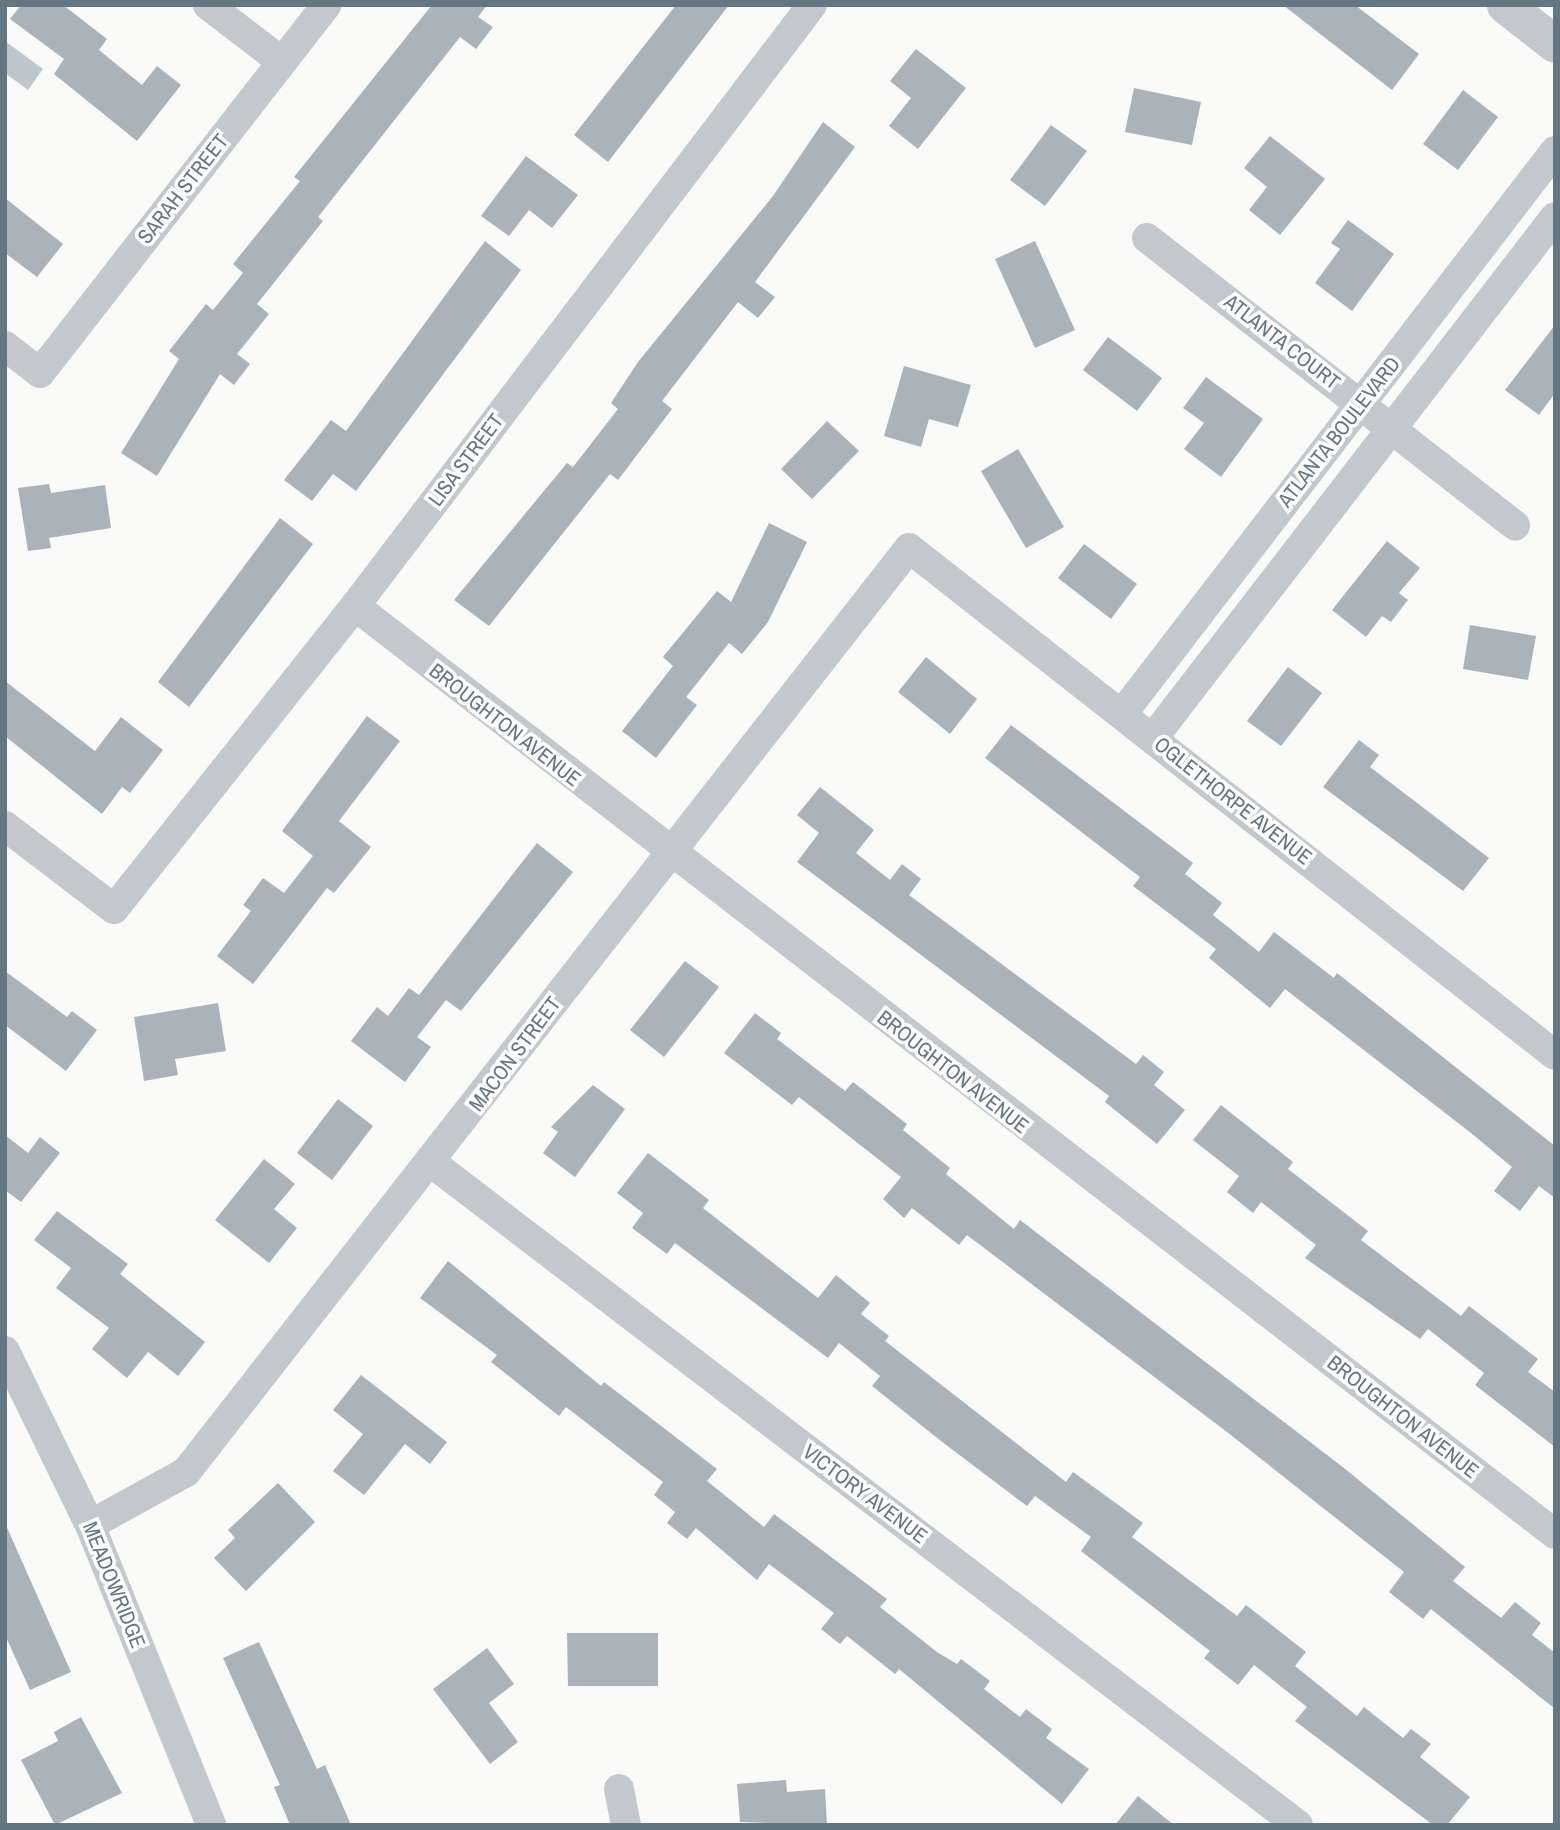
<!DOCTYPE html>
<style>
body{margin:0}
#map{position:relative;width:1560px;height:1830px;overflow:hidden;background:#fafaf8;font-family:"Archivo Narrow",sans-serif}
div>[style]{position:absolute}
.water>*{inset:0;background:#bbc7cb}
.building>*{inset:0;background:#aab3b9}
.minor>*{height:30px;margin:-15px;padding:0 15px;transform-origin:15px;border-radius:15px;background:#c3c8cc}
.tertiary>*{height:37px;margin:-18.5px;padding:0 18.5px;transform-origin:18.5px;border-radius:18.5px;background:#c3c8cc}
span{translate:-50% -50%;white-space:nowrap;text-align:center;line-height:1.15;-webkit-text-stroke:7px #fff;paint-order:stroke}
.street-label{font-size:21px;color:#657683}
.frame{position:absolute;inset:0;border:7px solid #657683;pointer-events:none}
</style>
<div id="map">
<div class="water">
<i style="clip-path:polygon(5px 41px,43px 69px,28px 90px,5px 73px)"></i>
</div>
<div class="building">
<i style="clip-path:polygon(21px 5px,63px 5px,107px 39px,99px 50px,142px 85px,157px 66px,181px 85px,137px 141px,54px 74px,64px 59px,10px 19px)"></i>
<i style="clip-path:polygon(432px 5px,487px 5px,478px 17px,493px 27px,476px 49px,460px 37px,318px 217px,323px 221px,257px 304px,269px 314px,237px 354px,250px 364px,234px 385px,220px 374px,157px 476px,121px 453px,179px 359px,169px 351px,206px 304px,213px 310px,243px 273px,233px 264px,300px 181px,294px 177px)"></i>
<i style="clip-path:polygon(676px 5px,729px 5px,608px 162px,574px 135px)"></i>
<i style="clip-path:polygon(1283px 5px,1355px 5px,1419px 54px,1392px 90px)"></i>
<i style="clip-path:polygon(916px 49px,966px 88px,918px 149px,889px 126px,911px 98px,890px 81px)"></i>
<i style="clip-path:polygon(1134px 88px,1201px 102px,1192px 145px,1125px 132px)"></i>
<i style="clip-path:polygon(1463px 90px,1498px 117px,1458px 170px,1423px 144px)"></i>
<i style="clip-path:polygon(823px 122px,855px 147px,755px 282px,775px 297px,758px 318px,738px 302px,662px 401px,672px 409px,618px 480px,610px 474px,489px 626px,454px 600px,567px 463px,573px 467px,618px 409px,611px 403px,638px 362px,773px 196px)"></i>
<i style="clip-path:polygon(1051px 125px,1087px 151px,1045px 206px,1010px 180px)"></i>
<i style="clip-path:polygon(1270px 136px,1325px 179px,1280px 235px,1249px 210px,1267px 187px,1244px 168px)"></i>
<i style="clip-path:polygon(526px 156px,578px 195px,552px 228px,529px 210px,509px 236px,481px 216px)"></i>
<i style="clip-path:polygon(5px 198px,63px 244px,37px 277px,5px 253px)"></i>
<i style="clip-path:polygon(1348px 220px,1394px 254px,1352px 311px,1315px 283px,1340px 249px,1331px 243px)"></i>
<i style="clip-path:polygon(485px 241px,521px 270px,356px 491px,333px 474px,312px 501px,284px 480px,331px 420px,346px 431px)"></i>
<i style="clip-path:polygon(1035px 241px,1075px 330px,1035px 348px,995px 259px)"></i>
<i style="clip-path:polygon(1555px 325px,1555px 393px,1539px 415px,1505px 390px)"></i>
<i style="clip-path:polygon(1108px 337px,1162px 378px,1137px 411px,1083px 370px)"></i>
<i style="clip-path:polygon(904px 366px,971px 385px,958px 427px,929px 419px,921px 447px,884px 436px)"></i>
<i style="clip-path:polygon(1206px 377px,1263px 419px,1221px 477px,1184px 449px,1204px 423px,1183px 408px)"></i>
<i style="clip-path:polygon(827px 421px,859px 451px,812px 499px,781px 469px)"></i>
<i style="clip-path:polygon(1018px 449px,1064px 527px,1026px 548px,981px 471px)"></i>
<i style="clip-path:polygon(49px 484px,51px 493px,105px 485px,111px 528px,49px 538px,51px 548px,28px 551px,18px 488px)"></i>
<i style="clip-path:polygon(280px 518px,313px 544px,189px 707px,158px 682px)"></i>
<i style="clip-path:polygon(769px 523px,807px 542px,768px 622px,742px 654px,729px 643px,686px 697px,697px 705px,656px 758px,622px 731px,673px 666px,663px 657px,717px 591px,731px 602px)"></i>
<i style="clip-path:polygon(1387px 541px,1420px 568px,1399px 593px,1408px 600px,1391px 622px,1382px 616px,1366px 637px,1332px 610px)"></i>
<i style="clip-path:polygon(1084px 544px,1137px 584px,1111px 619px,1058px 578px)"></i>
<i style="clip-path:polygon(1470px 625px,1536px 636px,1528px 680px,1463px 669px)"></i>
<i style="clip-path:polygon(926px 657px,977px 699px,950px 734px,898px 692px)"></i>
<i style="clip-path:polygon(1288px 667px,1322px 693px,1281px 746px,1247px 721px)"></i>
<i style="clip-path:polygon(5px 681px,95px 751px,121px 717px,163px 750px,130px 793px,122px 787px,102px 814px,5px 736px)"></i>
<i style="clip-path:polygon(367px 716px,400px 741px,339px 821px,371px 847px,334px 893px,327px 888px,253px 984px,217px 956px,251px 911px,243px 905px,263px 878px,284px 893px,313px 856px,282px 831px)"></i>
<i style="clip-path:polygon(1011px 725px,1193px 863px,1185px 874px,1222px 903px,1213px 915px,1259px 952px,1274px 932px,1334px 978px,1337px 973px,1555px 1146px,1555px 1198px,1539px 1186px,1520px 1211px,1494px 1191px,1512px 1167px,1471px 1133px,1285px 989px,1270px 1008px,1209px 958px,1216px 949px,1133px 886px,1140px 877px,985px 758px)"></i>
<i style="clip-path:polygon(1359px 740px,1379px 755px,1370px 767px,1489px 858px,1463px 891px,1323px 787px)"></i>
<i style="clip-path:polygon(820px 787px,874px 830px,856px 853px,890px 880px,902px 864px,921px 879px,909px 895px,1136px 1064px,1143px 1055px,1164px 1072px,1154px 1085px,1185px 1110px,1157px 1144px,1105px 1102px,1109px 1096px,797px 862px,819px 833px,797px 815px)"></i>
<i style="clip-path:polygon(537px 843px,573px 872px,461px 1011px,446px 1000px,417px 1037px,431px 1047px,405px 1082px,351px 1041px,377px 1007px,388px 1016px,409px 988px,419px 995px)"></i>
<i style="clip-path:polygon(685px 961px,719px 987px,664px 1057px,630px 1030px)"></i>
<i style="clip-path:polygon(5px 971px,67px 1017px,72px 1011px,97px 1030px,66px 1071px,5px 1025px)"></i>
<i style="clip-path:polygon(218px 1003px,226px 1051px,175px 1059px,178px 1075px,144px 1081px,134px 1017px)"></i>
<i style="clip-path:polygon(755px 1013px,781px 1033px,777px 1039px,845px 1091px,853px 1082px,907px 1124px,903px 1130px,950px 1168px,946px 1174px,1014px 1229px,1020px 1220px,1344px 1468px,1465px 1567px,1453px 1581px,1501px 1618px,1515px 1602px,1541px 1623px,1532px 1635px,1555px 1653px,1555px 1709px,1431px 1609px,1423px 1619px,1389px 1592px,1404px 1572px,1227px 1432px,967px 1235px,959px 1245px,912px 1208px,904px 1218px,883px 1199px,901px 1177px,799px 1097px,792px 1105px,724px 1053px)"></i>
<i style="clip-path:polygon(593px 1085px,625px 1109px,575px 1177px,543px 1153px,558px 1132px,551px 1127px)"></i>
<i style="clip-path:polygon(338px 1099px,373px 1126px,332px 1180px,297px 1153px)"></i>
<i style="clip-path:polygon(1221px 1105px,1293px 1162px,1288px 1169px,1368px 1231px,1361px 1240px,1461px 1316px,1469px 1306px,1538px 1359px,1528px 1372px,1555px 1392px,1555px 1447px,1475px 1385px,1484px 1373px,1428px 1329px,1420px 1339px,1305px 1258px,1316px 1245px,1261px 1202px,1253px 1213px,1227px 1192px,1239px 1176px,1193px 1140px)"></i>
<i style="clip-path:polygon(5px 1135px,28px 1153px,40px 1137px,60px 1153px,21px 1202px,5px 1190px)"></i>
<i style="clip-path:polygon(648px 1153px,709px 1200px,703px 1208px,818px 1298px,836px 1275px,870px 1303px,861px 1314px,889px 1336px,885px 1341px,1066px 1482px,1073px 1472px,1143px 1523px,1132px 1537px,1237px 1616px,1246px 1605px,1306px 1652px,1295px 1666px,1357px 1716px,1364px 1707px,1403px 1738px,1411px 1729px,1431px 1744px,1420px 1757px,1470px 1797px,1447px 1825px,1433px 1825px,1295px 1721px,1307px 1707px,1254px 1665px,1238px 1685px,1204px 1658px,1210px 1651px,1081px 1551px,1091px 1537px,1035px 1496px,1027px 1506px,941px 1441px,872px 1386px,880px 1376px,839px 1343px,828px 1358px,675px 1243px,667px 1254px,632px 1228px,643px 1213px,617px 1193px)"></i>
<i style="clip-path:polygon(264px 1159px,295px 1184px,274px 1209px,297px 1228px,269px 1263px,215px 1220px)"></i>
<i style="clip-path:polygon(57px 1211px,128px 1264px,120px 1274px,205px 1342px,178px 1376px,148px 1352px,127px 1378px,92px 1349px,109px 1328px,56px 1288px,71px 1268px,34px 1240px)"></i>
<i style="clip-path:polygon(448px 1261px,601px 1386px,604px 1382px,717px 1469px,707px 1481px,764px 1527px,774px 1514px,887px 1599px,880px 1607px,937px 1652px,957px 1664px,961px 1659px,990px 1681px,984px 1689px,1020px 1717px,1026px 1709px,1052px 1729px,1046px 1738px,1089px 1769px,1062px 1804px,899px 1669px,895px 1674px,847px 1636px,840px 1644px,821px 1629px,834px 1613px,769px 1564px,757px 1580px,696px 1528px,687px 1539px,667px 1523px,675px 1512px,654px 1495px,663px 1482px,566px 1407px,559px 1416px,491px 1362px,497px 1355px,420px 1298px)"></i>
<i style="clip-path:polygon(361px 1375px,447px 1442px,430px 1464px,405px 1444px,364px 1495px,333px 1471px,363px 1434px,333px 1410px)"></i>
<i style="clip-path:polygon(278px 1483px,315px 1522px,246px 1591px,214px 1558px,235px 1538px,228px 1530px)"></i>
<i style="clip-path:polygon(5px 1523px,71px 1672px,30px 1690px,5px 1635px)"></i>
<i style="clip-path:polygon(567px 1633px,658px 1633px,658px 1686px,568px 1686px)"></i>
<i style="clip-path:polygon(259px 1642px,317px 1769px,325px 1765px,351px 1825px,290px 1825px,274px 1787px,280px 1785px,223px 1658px)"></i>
<i style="clip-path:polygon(487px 1648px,514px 1684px,489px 1703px,518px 1742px,490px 1764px,433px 1689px)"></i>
<i style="clip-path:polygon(81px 1717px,122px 1793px,55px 1825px,21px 1760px,58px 1741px,54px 1732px)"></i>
<i style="clip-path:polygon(786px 1780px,787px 1792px,825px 1789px,827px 1825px,740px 1822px,737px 1784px)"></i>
<i style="clip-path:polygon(1138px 1796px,1174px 1825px,1115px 1825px)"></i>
</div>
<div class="minor">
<i style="left:208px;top:5px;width:92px;rotate:37.5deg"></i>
<i style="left:1147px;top:238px;width:467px;rotate:38deg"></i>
<i style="left:5px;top:346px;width:44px;rotate:37.6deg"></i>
<i style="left:40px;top:373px;width:466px;rotate:-52.1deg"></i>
<i style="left:355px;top:606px;width:1517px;rotate:37.72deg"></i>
<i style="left:1122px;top:714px;width:710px;rotate:-52.44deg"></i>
<i style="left:1153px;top:738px;width:658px;rotate:-52.35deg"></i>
<i style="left:5px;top:826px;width:137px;rotate:37.3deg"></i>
<i style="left:114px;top:909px;width:387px;rotate:-51.5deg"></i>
<i style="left:355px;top:606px;width:755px;rotate:-52.75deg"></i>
<i style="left:432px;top:1163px;width:1090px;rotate:37.4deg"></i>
<i style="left:5px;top:1351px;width:194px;rotate:64deg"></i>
<i style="left:90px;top:1525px;width:323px;rotate:68deg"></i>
<i style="left:90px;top:1525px;width:110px;rotate:-28.9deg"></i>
<i style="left:186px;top:1472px;width:1173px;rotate:-51.96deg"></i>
<i style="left:909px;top:548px;width:821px;rotate:38.13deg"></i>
<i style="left:619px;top:1789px;width:37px;rotate:79deg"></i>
</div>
<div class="tertiary">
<i style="left:1505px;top:5px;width:63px;rotate:38deg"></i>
</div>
<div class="street-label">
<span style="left:183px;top:189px;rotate:-52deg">SARAH STREET</span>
<span style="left:1282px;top:342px;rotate:38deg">ATLANTA COURT</span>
<span style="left:1339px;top:432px;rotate:-52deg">ATLANTA BOULEVARD</span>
<span style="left:466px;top:460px;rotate:-53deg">LISA STREET</span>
<span style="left:505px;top:725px;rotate:38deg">BROUGHTON AVENUE</span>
<span style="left:1233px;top:801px;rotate:38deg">OGLETHORPE AVENUE</span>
<span style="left:515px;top:1054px;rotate:-53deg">MACON STREET</span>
<span style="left:953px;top:1072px;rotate:38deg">BROUGHTON AVENUE</span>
<span style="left:1403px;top:1417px;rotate:38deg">BROUGHTON AVENUE</span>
<span style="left:865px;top:1494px;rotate:37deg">VICTORY AVENUE</span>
<span style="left:114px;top:1585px;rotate:68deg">MEADOWRIDGE</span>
</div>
<div class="frame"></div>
</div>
